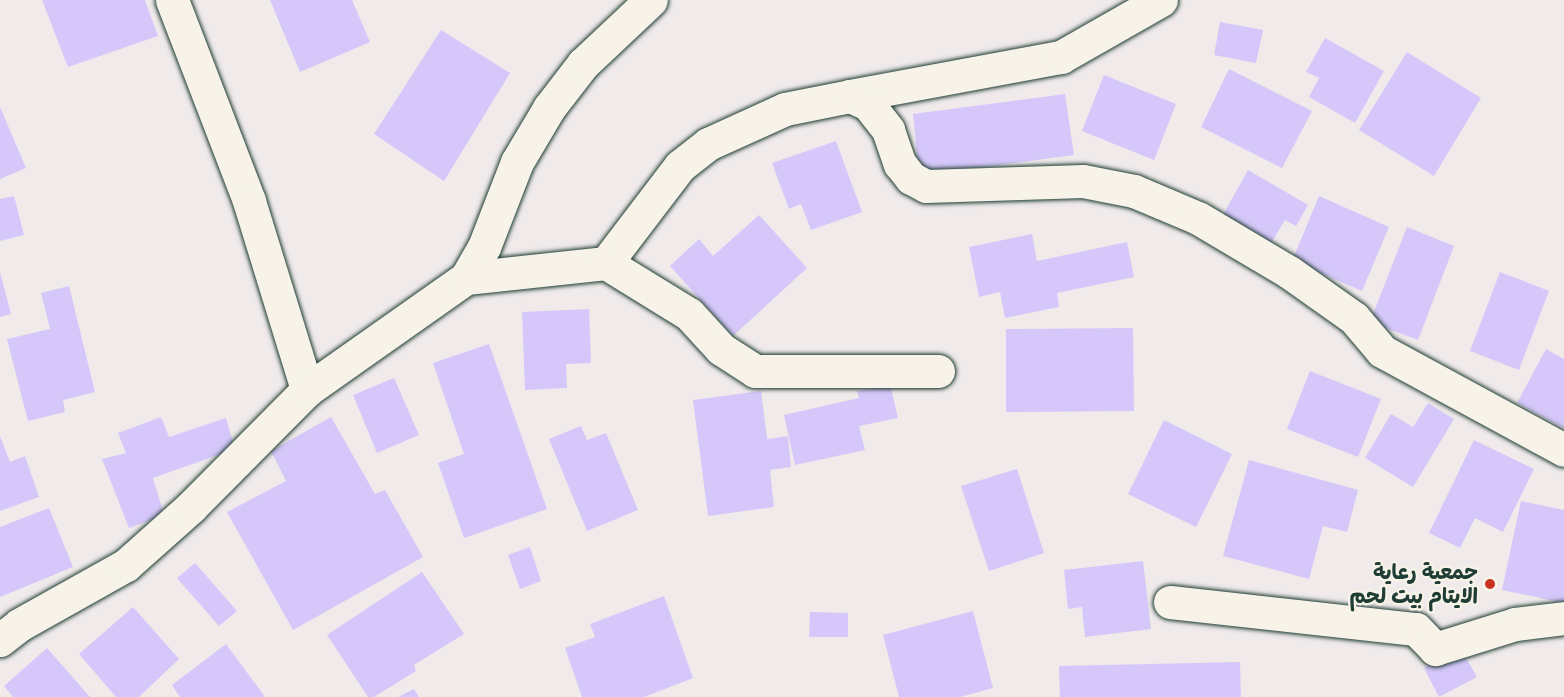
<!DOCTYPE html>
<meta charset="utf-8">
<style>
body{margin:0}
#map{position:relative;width:1564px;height:697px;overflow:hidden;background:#f0eaeb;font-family:Caveat,"Playpen Sans Arabic",sans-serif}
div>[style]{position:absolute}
.building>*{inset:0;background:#d5c7f9}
.roads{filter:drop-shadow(0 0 2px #1f3d34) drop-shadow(0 0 2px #1f3d34)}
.minor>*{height:33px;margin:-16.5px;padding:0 16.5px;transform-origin:16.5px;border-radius:16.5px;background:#f7f3e8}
.dots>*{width:16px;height:16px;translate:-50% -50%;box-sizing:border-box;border:3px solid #f7f3e8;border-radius:50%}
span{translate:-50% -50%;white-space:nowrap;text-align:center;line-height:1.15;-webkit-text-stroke:4.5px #f7f3e8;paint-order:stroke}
.poi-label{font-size:21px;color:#1f3d34;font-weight:700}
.right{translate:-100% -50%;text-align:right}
</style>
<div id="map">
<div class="building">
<i style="clip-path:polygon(42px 0,145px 0,158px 36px,68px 67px)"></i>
<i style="clip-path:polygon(270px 0,352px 0,370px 42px,300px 72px)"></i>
<i style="clip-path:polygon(1220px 22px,1263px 30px,1256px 63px,1214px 55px)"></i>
<i style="clip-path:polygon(441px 30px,510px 73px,444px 181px,374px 134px)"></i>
<i style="clip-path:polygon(1325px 38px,1384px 71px,1355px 123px,1309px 97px,1319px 78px,1306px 72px)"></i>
<i style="clip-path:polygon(1407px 52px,1481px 98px,1434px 176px,1359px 130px)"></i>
<i style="clip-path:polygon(1229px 69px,1312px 111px,1282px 168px,1201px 127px)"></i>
<i style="clip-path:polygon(1104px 75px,1176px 104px,1154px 160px,1082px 131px)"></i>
<i style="clip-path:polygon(1065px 94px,1074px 155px,919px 176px,913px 114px)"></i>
<i style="clip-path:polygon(0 107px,26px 168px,0 179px)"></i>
<i style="clip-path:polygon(836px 141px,862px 212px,811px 230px,801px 204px,789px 209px,772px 163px)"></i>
<i style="clip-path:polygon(1248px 170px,1308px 205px,1296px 226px,1285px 220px,1267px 250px,1219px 222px)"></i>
<i style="clip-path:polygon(14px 196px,24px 235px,0 241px,0 199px)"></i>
<i style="clip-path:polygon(1319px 196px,1389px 227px,1362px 291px,1292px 261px)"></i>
<i style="clip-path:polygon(759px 215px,807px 268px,733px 336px,670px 266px,699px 239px,713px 256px)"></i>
<i style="clip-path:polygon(1407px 227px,1454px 246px,1418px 340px,1370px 322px)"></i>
<i style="clip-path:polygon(1032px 234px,1037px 261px,1127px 242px,1134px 277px,1057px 293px,1059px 307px,1005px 318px,1000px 292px,979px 297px,969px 247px)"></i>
<i style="clip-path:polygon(0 272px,11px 314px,0 317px)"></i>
<i style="clip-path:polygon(1500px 272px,1549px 291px,1519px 370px,1470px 351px)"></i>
<i style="clip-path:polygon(69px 286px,95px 392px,63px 400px,65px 412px,28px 421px,7px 339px,50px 329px,41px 293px)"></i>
<i style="clip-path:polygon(589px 309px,591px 363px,566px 364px,567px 388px,525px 390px,522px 312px)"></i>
<i style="clip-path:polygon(1133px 328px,1134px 411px,1006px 412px,1006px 329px)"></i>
<i style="clip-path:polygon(489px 344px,547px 509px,464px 538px,438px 463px,464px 454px,433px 363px)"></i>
<i style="clip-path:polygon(1546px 349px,1564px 359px,1564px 428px,1517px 403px)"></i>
<i style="clip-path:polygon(1310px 371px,1381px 399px,1358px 457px,1287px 429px)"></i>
<i style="clip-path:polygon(394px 378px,419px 435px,377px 453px,353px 395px)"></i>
<i style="clip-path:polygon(890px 384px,898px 418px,859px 426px,865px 450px,795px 465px,784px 415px,859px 398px,857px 391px)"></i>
<i style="clip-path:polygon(761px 391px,767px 439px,788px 436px,791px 467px,770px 470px,774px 507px,708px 516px,693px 400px)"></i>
<i style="clip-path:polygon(1428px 403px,1454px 419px,1413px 487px,1365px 458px,1391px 414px,1413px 427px)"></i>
<i style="clip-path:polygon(161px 417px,169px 437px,226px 418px,235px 449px,153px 478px,164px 515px,129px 528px,102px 459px,126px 453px,118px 433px)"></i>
<i style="clip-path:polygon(331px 417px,375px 494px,385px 490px,423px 557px,293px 630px,227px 512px,286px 481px,271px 451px)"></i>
<i style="clip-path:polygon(1164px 420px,1232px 454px,1196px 527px,1128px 494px)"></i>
<i style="clip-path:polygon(581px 426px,587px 440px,606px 433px,638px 510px,587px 531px,549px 439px)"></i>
<i style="clip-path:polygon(0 436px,10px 462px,25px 456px,39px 497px,0 511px)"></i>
<i style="clip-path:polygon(1474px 440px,1534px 469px,1503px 532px,1475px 518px,1460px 548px,1429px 533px)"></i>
<i style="clip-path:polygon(1249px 460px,1358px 490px,1347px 532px,1323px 526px,1309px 579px,1223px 556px)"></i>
<i style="clip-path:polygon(1017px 469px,1044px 553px,989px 571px,961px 486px)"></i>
<i style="clip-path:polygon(1521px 501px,1564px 510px,1564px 603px,1502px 590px)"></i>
<i style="clip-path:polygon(49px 508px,73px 567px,0 597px,0 527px)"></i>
<i style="clip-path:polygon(530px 547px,541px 581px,520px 589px,508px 555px)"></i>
<i style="clip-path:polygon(1143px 561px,1151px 629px,1085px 637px,1082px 607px,1068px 609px,1064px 570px)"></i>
<i style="clip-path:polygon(195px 563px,237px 611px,219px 626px,177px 578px)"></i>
<i style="clip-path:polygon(422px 572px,464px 634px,414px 665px,416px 671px,374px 697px,368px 697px,327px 635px)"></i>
<i style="clip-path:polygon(664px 596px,693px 678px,644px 697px,582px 697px,565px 648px,595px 637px,590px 624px)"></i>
<i style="clip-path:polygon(133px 607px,179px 659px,139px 697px,116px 697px,79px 654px)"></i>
<i style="clip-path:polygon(973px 611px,993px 688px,960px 697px,899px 697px,883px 635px)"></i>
<i style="clip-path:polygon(810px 612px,848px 613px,848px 637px,809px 637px)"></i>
<i style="clip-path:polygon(226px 644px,265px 697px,180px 697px,172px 685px)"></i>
<i style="clip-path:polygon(47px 648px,90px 697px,13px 697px,4px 686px)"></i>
<i style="clip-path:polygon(1461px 649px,1477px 677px,1439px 697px,1424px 668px)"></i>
<i style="clip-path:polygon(1240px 662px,1241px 697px,1060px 697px,1059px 666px)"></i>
<i style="clip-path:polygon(414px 689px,419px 697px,398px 697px)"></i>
</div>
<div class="roads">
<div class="minor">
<i style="left:172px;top:0;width:215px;rotate:69deg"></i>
<i style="left:249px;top:201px;width:198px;rotate:72.9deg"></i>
<i style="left:850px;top:96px;width:215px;rotate:-10.5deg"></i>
<i style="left:1061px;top:57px;width:115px;rotate:-29.7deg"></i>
<i style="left:606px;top:263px;width:122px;rotate:-52.7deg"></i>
<i style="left:680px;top:166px;width:36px;rotate:-38deg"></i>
<i style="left:708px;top:144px;width:85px;rotate:-24.4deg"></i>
<i style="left:785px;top:109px;width:66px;rotate:-11.3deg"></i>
<i style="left:850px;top:96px;width:20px;rotate:24deg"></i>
<i style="left:868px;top:104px;width:33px;rotate:52deg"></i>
<i style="left:888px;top:130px;width:36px;rotate:71deg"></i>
<i style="left:900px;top:164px;width:18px;rotate:52deg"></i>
<i style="left:911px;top:178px;width:17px;rotate:28deg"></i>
<i style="left:926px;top:186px;width:157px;rotate:-1.8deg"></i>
<i style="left:1083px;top:181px;width:52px;rotate:11.1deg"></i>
<i style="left:1134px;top:191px;width:69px;rotate:22.9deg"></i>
<i style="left:1198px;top:218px;width:106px;rotate:30.7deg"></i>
<i style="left:1289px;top:272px;width:80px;rotate:35.3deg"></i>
<i style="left:1354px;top:318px;width:43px;rotate:49.7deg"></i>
<i style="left:1382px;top:351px;width:207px;rotate:28.5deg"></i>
<i style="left:466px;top:278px;width:36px;rotate:-60deg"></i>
<i style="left:484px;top:247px;width:91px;rotate:-68.8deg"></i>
<i style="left:517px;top:162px;width:63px;rotate:-59.3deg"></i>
<i style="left:549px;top:108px;width:56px;rotate:-52.3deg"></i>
<i style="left:583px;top:64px;width:93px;rotate:-43.3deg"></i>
<i style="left:1170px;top:602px;width:247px;rotate:6.3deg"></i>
<i style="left:1416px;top:629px;width:28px;rotate:46deg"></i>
<i style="left:1435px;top:649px;width:84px;rotate:-17.4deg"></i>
<i style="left:1515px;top:624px;width:49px;rotate:-7deg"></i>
<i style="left:0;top:640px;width:24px;rotate:-38deg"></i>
<i style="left:19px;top:625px;width:123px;rotate:-29.3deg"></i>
<i style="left:126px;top:565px;width:87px;rotate:-41.7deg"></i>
<i style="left:191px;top:507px;width:165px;rotate:-45.2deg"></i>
<i style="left:307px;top:390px;width:194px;rotate:-35.2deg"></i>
<i style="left:466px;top:278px;width:141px;rotate:-6.1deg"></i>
<i style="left:606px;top:263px;width:97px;rotate:31.6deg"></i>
<i style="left:689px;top:314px;width:47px;rotate:47.6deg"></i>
<i style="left:721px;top:349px;width:40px;rotate:32.9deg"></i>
<i style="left:755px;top:371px;width:183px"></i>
</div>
</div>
<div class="dots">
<i style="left:1490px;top:584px;background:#c8321e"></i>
</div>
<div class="poi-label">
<span class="right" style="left:1478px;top:584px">جمعية رعاية<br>الايتام بيت لحم</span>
</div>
</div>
